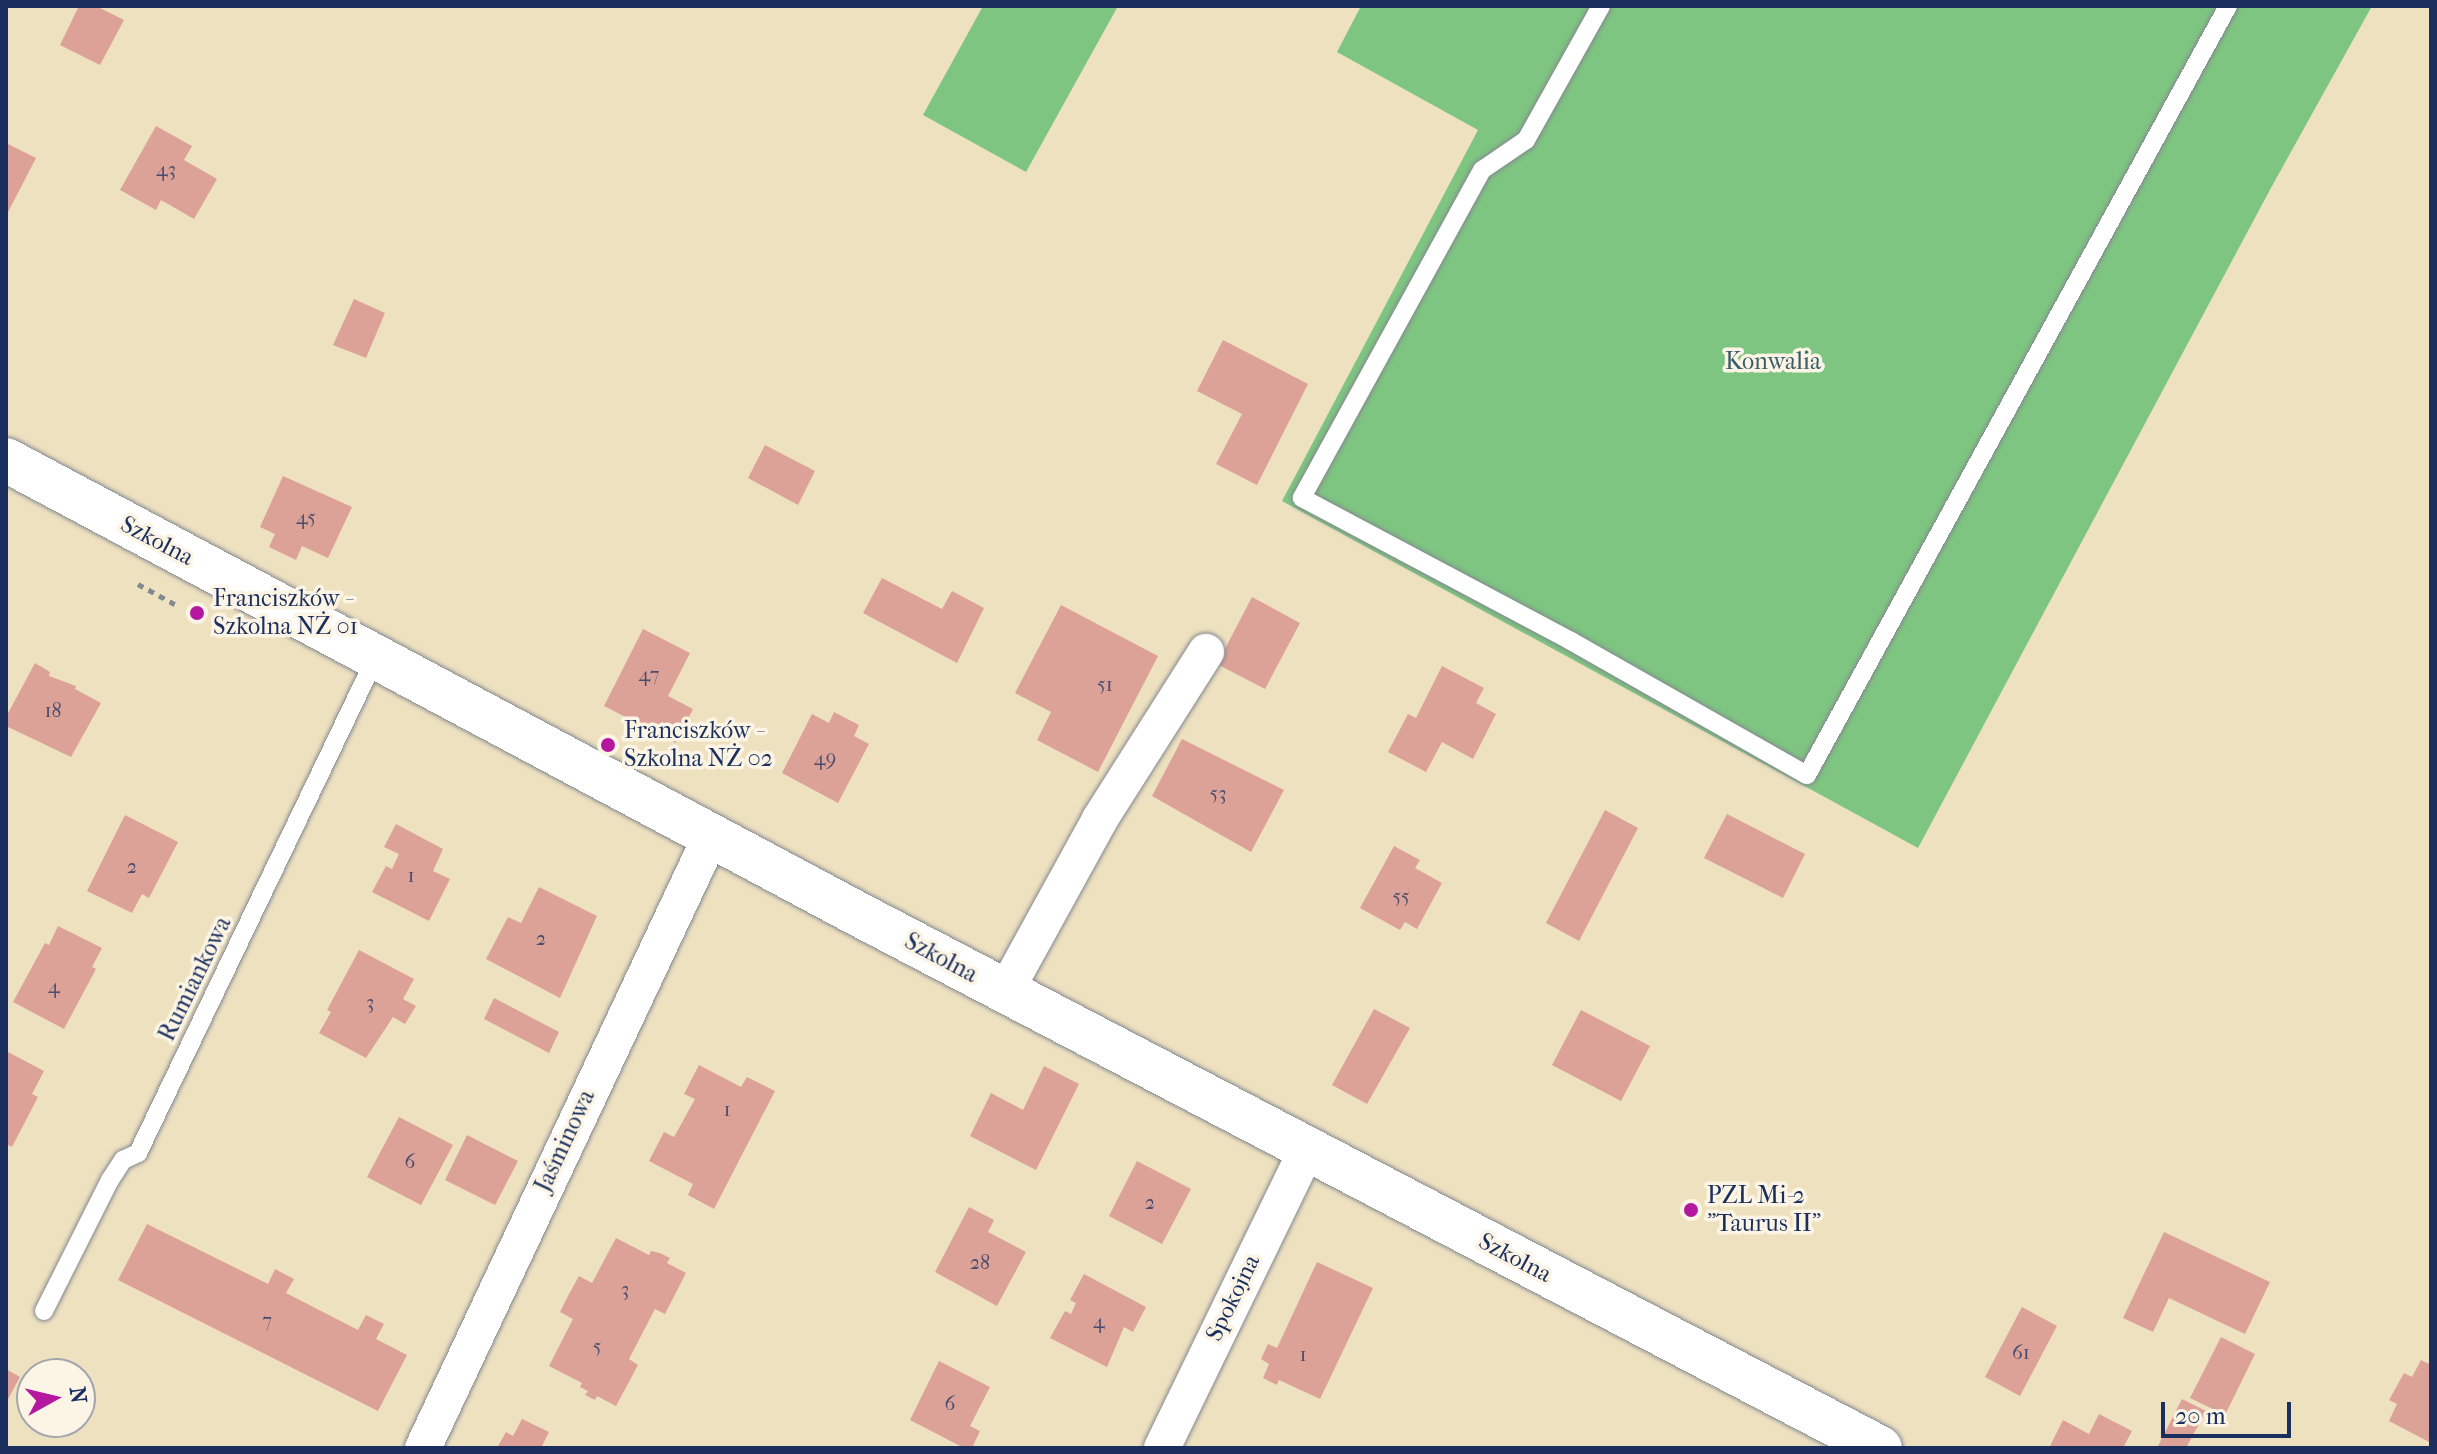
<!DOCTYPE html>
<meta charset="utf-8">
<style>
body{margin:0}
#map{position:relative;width:2437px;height:1454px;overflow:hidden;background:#eee1c0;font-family:"IM FELL French Canon",serif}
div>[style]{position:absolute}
.green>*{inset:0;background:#7ec581}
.building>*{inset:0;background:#dca298}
.path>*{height:5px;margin-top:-2.5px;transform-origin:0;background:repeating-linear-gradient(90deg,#84888f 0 6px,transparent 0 12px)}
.roads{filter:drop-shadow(0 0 2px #84888f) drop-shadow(0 0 2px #84888f)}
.lane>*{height:18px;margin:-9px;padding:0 9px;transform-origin:9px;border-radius:9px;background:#fff}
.street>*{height:36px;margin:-18px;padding:0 18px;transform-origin:18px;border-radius:18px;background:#fff}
.secondary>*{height:44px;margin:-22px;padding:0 22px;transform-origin:22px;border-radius:22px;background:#fff}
.dots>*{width:22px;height:22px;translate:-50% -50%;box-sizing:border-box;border:4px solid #fcf5e5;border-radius:50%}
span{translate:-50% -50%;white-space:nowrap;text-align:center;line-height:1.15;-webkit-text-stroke:7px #fcf5e5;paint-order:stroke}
.number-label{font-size:20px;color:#4b4c6c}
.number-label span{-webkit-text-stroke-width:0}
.park-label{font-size:24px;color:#395c68}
.street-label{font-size:24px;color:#1b2f5e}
.poi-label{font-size:24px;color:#1b2f5e}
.left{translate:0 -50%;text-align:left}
.frame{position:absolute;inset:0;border:8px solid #1b2f5e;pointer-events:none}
.north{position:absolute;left:16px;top:1358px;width:80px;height:80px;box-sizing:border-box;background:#fcf5e5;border:2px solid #a2a6af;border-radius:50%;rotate:82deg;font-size:22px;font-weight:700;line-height:32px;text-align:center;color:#1b2f5e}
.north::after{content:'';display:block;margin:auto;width:28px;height:36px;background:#b5179e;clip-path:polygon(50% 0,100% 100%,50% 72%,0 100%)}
.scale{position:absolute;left:2161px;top:1402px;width:130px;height:36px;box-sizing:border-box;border:4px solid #1b2f5e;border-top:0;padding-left:10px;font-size:24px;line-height:28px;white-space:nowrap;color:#1b2f5e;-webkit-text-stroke:6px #fcf5e5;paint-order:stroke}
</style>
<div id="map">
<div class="green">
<i style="clip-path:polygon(983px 6px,1118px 6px,1026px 172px,923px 115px)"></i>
<i style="clip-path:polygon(1361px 6px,2372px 6px,2272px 186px,1918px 848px,1282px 501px,1478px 130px,1337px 52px)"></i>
</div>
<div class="building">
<i style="clip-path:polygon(79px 6px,96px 6px,124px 20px,100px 65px,60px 45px)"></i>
<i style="clip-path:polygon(156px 126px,192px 146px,184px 160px,217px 179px,194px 219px,161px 200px,156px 210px,120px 190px)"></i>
<i style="clip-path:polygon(6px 143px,36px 158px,6px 216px)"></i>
<i style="clip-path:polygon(354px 299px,385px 313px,366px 358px,333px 345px)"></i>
<i style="clip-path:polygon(1223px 340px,1308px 384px,1257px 485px,1216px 464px,1242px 414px,1197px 391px)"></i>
<i style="clip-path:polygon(765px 445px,815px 471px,798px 505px,748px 478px)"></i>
<i style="clip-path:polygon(283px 476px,352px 507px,328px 558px,302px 546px,296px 560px,269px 547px,275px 534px,260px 527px)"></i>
<i style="clip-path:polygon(882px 578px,942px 609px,952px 591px,984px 608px,957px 663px,863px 613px)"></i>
<i style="clip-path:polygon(1252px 597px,1300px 623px,1265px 689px,1217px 664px)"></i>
<i style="clip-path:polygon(1061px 605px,1158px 656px,1098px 772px,1037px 740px,1051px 712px,1015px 693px)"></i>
<i style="clip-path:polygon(643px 629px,690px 653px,668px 696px,693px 709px,676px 743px,604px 706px)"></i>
<i style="clip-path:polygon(35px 663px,50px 672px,49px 676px,76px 686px,75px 689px,101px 703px,71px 757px,6px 726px,6px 717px)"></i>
<i style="clip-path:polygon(1442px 666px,1484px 688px,1476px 703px,1496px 714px,1473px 759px,1442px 742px,1426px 772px,1388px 752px,1408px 714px,1416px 718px)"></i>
<i style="clip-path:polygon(834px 712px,859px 725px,854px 736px,869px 744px,838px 803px,782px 773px,812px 714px,829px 723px)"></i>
<i style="clip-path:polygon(1182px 739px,1284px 790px,1251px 852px,1152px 796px)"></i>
<i style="clip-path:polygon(1605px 810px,1638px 828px,1579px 941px,1546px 923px)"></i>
<i style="clip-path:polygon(1727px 814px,1805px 854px,1783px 898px,1704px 858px)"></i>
<i style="clip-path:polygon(125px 815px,178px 842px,149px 898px,142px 894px,132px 913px,87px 891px)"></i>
<i style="clip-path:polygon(396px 824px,443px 849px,433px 871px,450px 879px,429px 921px,372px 892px,386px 866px,392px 869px,399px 854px,384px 847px)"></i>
<i style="clip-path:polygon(1394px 846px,1420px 860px,1415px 868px,1442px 883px,1417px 929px,1405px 922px,1400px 930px,1360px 908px)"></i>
<i style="clip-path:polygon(539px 887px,597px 916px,560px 998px,486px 959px,508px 917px,521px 923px)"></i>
<i style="clip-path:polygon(58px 926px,102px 948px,92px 967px,96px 969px,64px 1029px,13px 1002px,45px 943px,49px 945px)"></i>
<i style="clip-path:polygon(359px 950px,414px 979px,403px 999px,416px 1006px,405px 1024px,393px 1017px,366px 1058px,319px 1033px,331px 1012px,327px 1010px)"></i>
<i style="clip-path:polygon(494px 998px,559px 1032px,549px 1053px,484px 1019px)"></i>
<i style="clip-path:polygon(1374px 1009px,1410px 1028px,1367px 1104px,1332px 1085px)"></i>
<i style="clip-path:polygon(1581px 1010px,1650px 1046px,1621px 1101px,1552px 1065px)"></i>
<i style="clip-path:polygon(6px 1051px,44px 1071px,32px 1094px,38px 1097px,12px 1147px,6px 1144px)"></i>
<i style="clip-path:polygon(699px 1065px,741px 1087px,747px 1077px,775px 1091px,714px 1209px,688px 1195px,693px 1184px,649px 1161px,664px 1132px,674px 1137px,684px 1119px,695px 1099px,684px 1094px)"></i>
<i style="clip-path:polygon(1044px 1066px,1079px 1084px,1036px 1170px,970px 1136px,991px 1093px,1023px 1110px)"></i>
<i style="clip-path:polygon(399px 1117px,453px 1145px,421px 1205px,367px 1177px)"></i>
<i style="clip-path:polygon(467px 1135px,518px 1161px,495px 1205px,445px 1180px)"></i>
<i style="clip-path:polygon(1137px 1161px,1191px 1189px,1162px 1244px,1109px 1216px)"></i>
<i style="clip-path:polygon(969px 1207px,994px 1220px,988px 1232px,1026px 1252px,997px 1306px,935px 1272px)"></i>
<i style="clip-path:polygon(147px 1224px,268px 1284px,275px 1269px,294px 1279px,286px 1293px,358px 1330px,366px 1315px,384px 1324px,376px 1339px,407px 1355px,378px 1411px,118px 1280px)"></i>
<i style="clip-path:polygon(2164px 1232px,2270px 1282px,2245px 1334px,2169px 1298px,2153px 1332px,2123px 1318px)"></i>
<i style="clip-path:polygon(616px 1238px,649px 1255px,651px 1251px,660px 1253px,670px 1258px,667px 1263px,686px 1273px,665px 1314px,655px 1309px,629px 1359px,638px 1365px,616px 1406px,597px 1396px,595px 1400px,585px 1395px,588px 1391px,580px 1387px,582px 1383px,549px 1366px,573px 1319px,560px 1312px,569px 1294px,579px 1276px,592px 1283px)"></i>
<i style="clip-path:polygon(1317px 1262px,1373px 1288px,1320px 1399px,1279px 1380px,1277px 1385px,1263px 1378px,1269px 1364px,1261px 1359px,1268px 1344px,1277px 1348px)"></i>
<i style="clip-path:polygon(1084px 1274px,1146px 1307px,1133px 1332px,1124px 1327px,1107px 1367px,1050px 1338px,1065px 1311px,1071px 1314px,1076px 1303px,1070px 1300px)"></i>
<i style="clip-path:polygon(2022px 1307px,2057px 1326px,2020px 1396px,1985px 1377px)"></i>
<i style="clip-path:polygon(2221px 1337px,2255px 1354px,2225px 1415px,2190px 1398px)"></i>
<i style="clip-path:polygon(2421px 1360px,2431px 1365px,2431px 1443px,2389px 1421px,2397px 1404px,2389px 1400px,2404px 1373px,2412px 1377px)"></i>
<i style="clip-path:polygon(939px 1361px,990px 1387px,970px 1426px,980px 1431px,972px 1448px,964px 1448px,910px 1420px)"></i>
<i style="clip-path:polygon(6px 1369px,20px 1377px,6px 1403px)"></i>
<i style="clip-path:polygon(2182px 1399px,2206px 1411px,2186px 1448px,2157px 1448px)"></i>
<i style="clip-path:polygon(2099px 1414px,2132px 1431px,2123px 1448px,2049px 1448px,2063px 1420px,2089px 1434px)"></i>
<i style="clip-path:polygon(522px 1419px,549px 1432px,541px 1448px,497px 1448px,506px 1432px,513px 1436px)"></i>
</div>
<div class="path">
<i style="left:138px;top:584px;width:46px;rotate:28.8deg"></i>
</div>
<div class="roads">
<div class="lane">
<i style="left:1601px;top:6px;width:154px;rotate:119.2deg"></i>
<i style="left:1526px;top:140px;width:53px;rotate:145.7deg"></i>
<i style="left:1482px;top:170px;width:374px;rotate:118.8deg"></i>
<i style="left:1302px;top:498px;width:305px;rotate:28deg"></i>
<i style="left:1571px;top:641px;width:271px;rotate:29.6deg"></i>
<i style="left:1807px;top:775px;width:877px;rotate:-61.3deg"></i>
<i style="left:44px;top:1311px;width:147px;rotate:-63.3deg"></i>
<i style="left:110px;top:1180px;width:24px;rotate:-57deg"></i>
<i style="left:123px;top:1160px;width:17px;rotate:-25deg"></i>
<i style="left:138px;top:1153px;width:550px;rotate:-64.37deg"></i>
</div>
<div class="street">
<i style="left:1005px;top:992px;width:197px;rotate:-61.2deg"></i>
<i style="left:1100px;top:819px;width:198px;rotate:-57.6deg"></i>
<i style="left:423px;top:1448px;width:676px;rotate:-64.8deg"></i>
<i style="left:1162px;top:1448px;width:332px;rotate:-64.1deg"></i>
</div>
<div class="secondary">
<i style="left:6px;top:460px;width:965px;rotate:28.05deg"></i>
<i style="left:858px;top:914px;width:1153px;rotate:27.59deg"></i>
</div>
</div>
<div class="dots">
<i style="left:197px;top:613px;background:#b5179e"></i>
<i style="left:608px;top:745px;background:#b5179e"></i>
<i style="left:1691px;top:1210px;background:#b5179e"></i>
</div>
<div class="number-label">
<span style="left:166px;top:169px">43</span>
<span style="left:306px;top:517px">45</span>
<span style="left:649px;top:674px">47</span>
<span style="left:1105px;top:684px">51</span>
<span style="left:53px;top:710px">18</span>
<span style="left:825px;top:758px">49</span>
<span style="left:1218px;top:793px">53</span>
<span style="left:132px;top:866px">2</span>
<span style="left:411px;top:875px">1</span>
<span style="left:1401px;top:896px">55</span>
<span style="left:541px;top:938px">2</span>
<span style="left:54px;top:986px">4</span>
<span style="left:370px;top:1002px">3</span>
<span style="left:727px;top:1109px">1</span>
<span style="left:410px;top:1161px">6</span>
<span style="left:1150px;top:1202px">2</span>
<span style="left:980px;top:1262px">28</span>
<span style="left:625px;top:1289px">3</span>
<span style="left:267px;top:1320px">7</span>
<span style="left:1099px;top:1321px">4</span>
<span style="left:597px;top:1346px">5</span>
<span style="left:2021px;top:1352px">61</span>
<span style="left:1303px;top:1354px">1</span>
<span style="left:950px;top:1403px">6</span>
</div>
<div class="park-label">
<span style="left:1773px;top:362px">Konwalia</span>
</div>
<div class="street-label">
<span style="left:157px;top:541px;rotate:28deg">Szkolna</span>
<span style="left:941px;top:958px;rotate:28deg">Szkolna</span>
<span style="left:195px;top:979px;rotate:-64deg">Rumiankowa</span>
<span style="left:565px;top:1141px;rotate:-65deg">Jaśminowa</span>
<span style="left:1515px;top:1258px;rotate:28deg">Szkolna</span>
<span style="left:1233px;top:1298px;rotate:-64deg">Spokojna</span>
</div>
<div class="poi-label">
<span class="left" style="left:213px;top:613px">Franciszków -<br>Szkolna NŻ 01</span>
<span class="left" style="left:624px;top:745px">Franciszków -<br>Szkolna NŻ 02</span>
<span class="left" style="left:1707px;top:1210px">PZL Mi-2<br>"Taurus II"</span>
</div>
<div class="frame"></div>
<div class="north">N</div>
<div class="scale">20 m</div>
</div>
